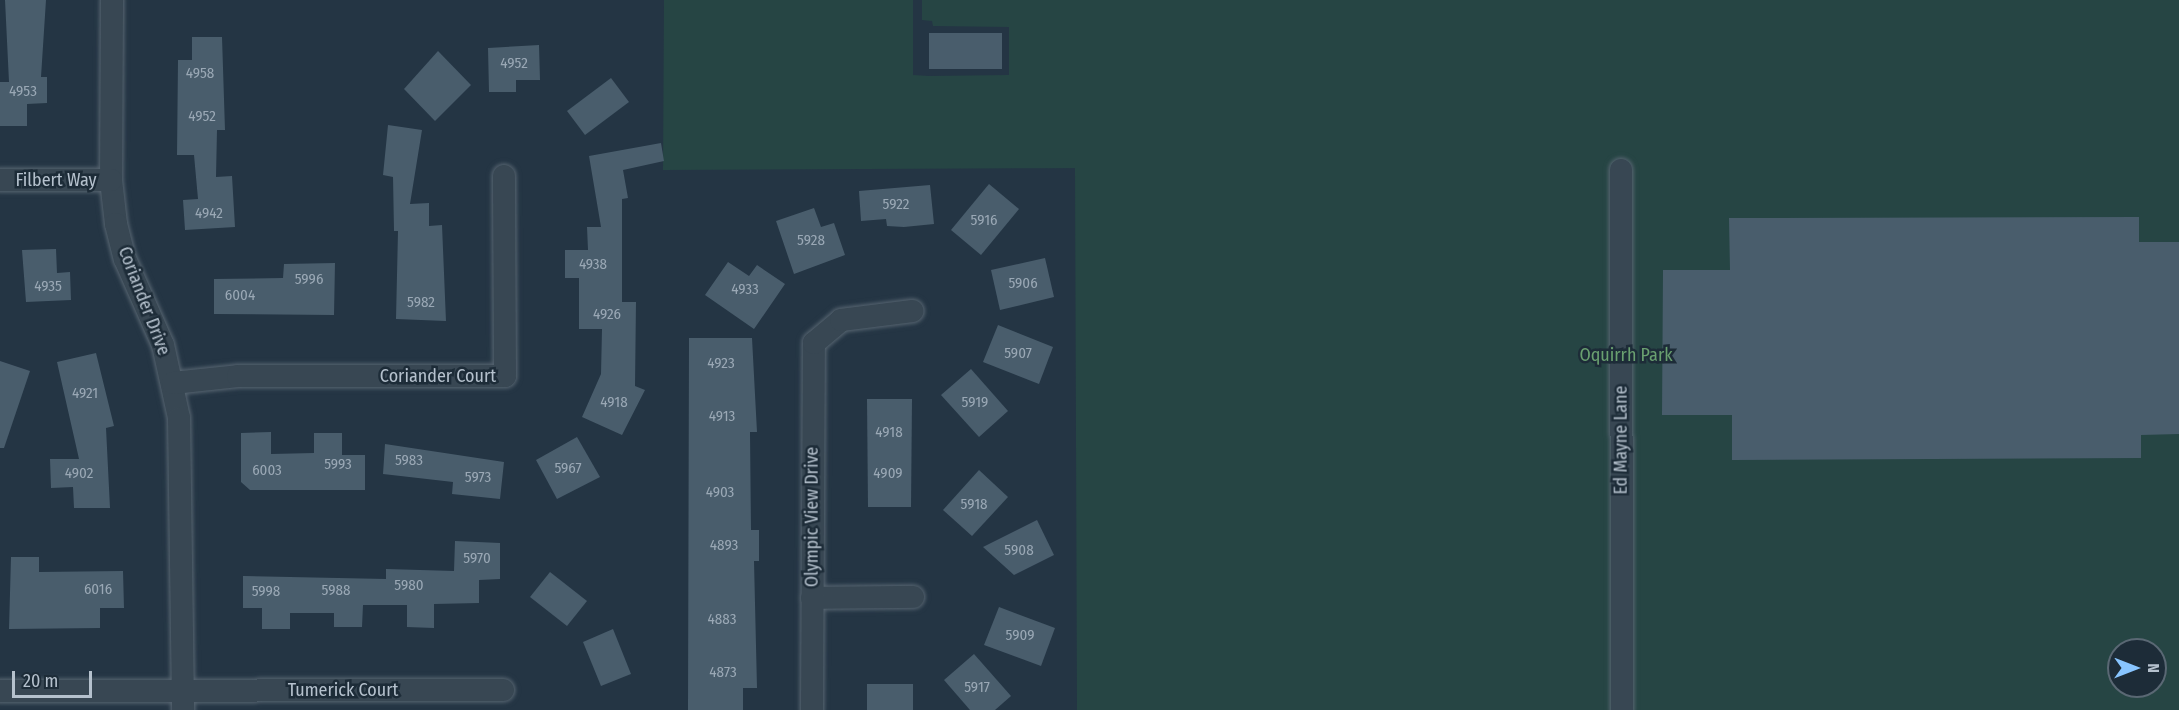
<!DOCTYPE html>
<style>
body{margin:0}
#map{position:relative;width:2179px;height:710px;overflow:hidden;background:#243544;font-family:"Fira Sans Condensed",sans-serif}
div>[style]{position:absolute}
.green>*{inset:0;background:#264544}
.building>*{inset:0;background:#495d6c}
.roads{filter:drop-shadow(0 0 2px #566470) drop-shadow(0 0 2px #566470)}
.street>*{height:22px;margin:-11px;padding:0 11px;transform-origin:11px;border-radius:11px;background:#384753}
span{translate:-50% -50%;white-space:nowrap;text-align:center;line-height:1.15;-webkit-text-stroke:5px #1d2c38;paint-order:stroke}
.number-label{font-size:15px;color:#9aa8b5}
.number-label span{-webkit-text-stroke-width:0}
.street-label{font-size:18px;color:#b5c1cd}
.park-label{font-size:18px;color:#6aa070}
.north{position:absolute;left:2107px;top:638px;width:60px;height:60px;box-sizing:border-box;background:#1d2c38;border:2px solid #5a6874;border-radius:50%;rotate:90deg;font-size:16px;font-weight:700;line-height:24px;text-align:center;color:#b5c1cd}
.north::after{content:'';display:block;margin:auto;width:21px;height:27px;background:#88c5ff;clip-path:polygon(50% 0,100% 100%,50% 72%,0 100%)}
.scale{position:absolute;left:12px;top:671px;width:80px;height:27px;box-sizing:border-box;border:3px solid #b5c1cd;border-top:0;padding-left:8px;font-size:18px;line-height:21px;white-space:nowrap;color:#b5c1cd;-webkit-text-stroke:4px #1d2c38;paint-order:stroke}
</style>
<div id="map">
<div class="green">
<i style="clip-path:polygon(evenodd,664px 0,913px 0,913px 75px,929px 76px,1009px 75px,1009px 27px,933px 26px,932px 21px,922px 20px,922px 0,2179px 0,2179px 710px,1077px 710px,1075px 168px,663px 170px,664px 0,2119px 650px,2155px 650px,2155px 686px,2119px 686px,2119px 650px)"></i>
</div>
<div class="building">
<i style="clip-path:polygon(5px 0,46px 0,41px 77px,47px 77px,47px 103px,27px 104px,27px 126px,0 126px,0 82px,9px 82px)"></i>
<i style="clip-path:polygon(929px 33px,1002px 33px,1002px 69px,929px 69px)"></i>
<i style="clip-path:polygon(192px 37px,222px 37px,225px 130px,217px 130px,216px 177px,232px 176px,235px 227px,185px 230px,183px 200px,198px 199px,194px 155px,177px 155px,178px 60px,192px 60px)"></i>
<i style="clip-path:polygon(539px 45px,540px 80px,516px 80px,516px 92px,489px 92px,488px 48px)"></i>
<i style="clip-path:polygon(438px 51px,471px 85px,435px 121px,404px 89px)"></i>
<i style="clip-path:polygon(611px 78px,629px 102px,585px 135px,567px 111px)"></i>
<i style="clip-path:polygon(388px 125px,422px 130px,410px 204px,429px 203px,429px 226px,442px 225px,446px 321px,396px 319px,398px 231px,394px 231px,393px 177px,383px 175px)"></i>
<i style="clip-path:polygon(661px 143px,664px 161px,623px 170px,628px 198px,622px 199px,622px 302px,636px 302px,635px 386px,645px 390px,622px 435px,582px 417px,601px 374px,602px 329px,579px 329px,579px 278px,565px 278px,565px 250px,588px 250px,587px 227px,601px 227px,589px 156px)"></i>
<i style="clip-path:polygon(989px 184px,1019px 209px,981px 255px,951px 230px)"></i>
<i style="clip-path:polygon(930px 185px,934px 224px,904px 227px,887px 226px,886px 219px,861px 221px,859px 191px)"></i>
<i style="clip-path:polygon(814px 208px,821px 227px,834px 223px,845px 255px,794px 274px,776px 221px)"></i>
<i style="clip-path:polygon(2139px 217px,2139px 242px,2179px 242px,2179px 434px,2141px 435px,2141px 458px,1732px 460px,1732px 415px,1662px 415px,1663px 270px,1730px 270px,1729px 218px)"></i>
<i style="clip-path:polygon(56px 249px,57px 273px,70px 272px,71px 300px,26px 302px,22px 250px)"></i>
<i style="clip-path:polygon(1045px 258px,1054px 297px,1000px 310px,991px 270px)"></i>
<i style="clip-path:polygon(728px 262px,749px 276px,757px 265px,785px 284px,754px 329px,705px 295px)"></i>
<i style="clip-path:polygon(335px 263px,334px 315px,214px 314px,214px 279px,283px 278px,284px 264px)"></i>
<i style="clip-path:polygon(998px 325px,1053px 347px,1039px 384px,983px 362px)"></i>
<i style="clip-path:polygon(689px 338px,752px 338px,757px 432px,750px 432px,751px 530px,759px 530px,759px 561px,754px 561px,757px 688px,743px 688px,743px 710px,688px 710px)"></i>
<i style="clip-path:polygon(96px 353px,114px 426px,106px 428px,110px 508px,74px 508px,73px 487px,51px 488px,50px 459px,79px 459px,57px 362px)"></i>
<i style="clip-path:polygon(0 361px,30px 371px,4px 448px,0 448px)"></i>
<i style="clip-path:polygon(971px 369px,1008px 411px,979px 437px,941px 395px)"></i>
<i style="clip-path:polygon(867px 399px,912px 399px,911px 507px,868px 507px)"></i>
<i style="clip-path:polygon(271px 432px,271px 454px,314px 453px,314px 433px,342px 433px,342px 455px,365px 455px,365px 490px,250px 490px,241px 482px,241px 433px)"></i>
<i style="clip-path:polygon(577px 437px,600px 477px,557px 499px,536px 460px)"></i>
<i style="clip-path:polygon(385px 444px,504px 462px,500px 499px,452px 494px,453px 482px,383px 474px)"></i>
<i style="clip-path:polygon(979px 470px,1008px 497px,972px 536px,943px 510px)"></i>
<i style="clip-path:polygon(1037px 520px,1054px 555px,1014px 575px,983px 547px)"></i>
<i style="clip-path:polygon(455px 541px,500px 543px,500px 579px,479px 580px,479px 603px,434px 604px,434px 628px,407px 627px,407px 605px,363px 605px,362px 627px,334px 627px,334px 613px,290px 613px,290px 629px,262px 629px,262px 608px,243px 608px,243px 576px,386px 579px,386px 569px,454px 571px)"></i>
<i style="clip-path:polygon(11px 557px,39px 557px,39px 572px,123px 571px,124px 608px,100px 608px,100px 628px,9px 629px)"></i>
<i style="clip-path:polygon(550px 572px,587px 601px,567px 626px,530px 597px)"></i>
<i style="clip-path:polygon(999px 607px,1055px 628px,1041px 666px,984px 645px)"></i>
<i style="clip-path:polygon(613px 629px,631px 674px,601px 686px,583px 642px)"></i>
<i style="clip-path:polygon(974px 654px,1011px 696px,995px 710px,970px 710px,944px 680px)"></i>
<i style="clip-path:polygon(867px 684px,913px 684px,913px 710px,867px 710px)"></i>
</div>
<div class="roads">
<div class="street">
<i style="left:112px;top:0;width:180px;rotate:90.3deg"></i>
<i style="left:111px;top:180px;width:44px;rotate:83.5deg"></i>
<i style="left:116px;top:224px;width:36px;rotate:76deg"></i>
<i style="left:125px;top:259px;width:94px;rotate:66.2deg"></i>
<i style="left:163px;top:345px;width:75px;rotate:77.6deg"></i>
<i style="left:179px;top:418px;width:292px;rotate:89.2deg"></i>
<i style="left:1621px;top:170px;width:540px;rotate:89.89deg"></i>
<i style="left:0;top:180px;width:111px"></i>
<i style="left:173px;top:383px;width:65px;rotate:-6.1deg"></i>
<i style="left:238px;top:376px;width:267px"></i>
<i style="left:505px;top:376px;width:200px;rotate:-90.3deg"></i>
<i style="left:812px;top:598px;width:101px;rotate:-0.6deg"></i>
<i style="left:0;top:691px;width:503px;rotate:-0.11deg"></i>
<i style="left:812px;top:710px;width:367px;rotate:-89.7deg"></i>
<i style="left:814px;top:343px;width:35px;rotate:-40deg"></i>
<i style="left:841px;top:320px;width:72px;rotate:-7.2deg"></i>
</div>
</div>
<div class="number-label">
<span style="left:514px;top:64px">4952</span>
<span style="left:200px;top:74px">4958</span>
<span style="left:23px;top:92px">4953</span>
<span style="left:202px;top:117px">4952</span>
<span style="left:896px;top:205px">5922</span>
<span style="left:209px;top:214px">4942</span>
<span style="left:984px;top:221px">5916</span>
<span style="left:811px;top:241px">5928</span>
<span style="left:593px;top:265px">4938</span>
<span style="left:309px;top:280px">5996</span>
<span style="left:1023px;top:284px">5906</span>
<span style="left:48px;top:287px">4935</span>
<span style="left:745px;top:290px">4933</span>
<span style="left:240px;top:296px">6004</span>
<span style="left:421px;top:303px">5982</span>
<span style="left:607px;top:315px">4926</span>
<span style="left:1018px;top:354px">5907</span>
<span style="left:721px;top:364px">4923</span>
<span style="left:85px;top:394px">4921</span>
<span style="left:614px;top:403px">4918</span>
<span style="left:975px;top:403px">5919</span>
<span style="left:722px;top:417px">4913</span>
<span style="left:889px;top:433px">4918</span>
<span style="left:409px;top:461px">5983</span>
<span style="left:338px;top:465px">5993</span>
<span style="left:568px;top:469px">5967</span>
<span style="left:267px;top:471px">6003</span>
<span style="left:79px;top:474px">4902</span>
<span style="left:888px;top:474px">4909</span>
<span style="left:478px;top:478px">5973</span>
<span style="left:720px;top:493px">4903</span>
<span style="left:974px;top:505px">5918</span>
<span style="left:724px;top:546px">4893</span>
<span style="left:1019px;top:551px">5908</span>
<span style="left:477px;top:559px">5970</span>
<span style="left:409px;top:586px">5980</span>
<span style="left:98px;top:590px">6016</span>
<span style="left:336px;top:591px">5988</span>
<span style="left:266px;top:592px">5998</span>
<span style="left:722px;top:620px">4883</span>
<span style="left:1020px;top:636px">5909</span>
<span style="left:723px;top:673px">4873</span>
<span style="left:977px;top:688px">5917</span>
</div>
<div class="street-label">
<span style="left:56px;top:180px">Filbert Way</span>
<span style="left:144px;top:301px;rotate:69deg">Coriander Drive</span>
<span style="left:438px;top:376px">Coriander Court</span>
<span style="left:1621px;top:440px;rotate:-90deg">Ed Mayne Lane</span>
<span style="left:812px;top:517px;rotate:-90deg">Olympic View Drive</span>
<span style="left:343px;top:690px">Tumerick Court</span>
</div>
<div class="park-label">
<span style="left:1626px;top:355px">Oquirrh Park</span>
</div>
<div class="north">N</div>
<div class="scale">20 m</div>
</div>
